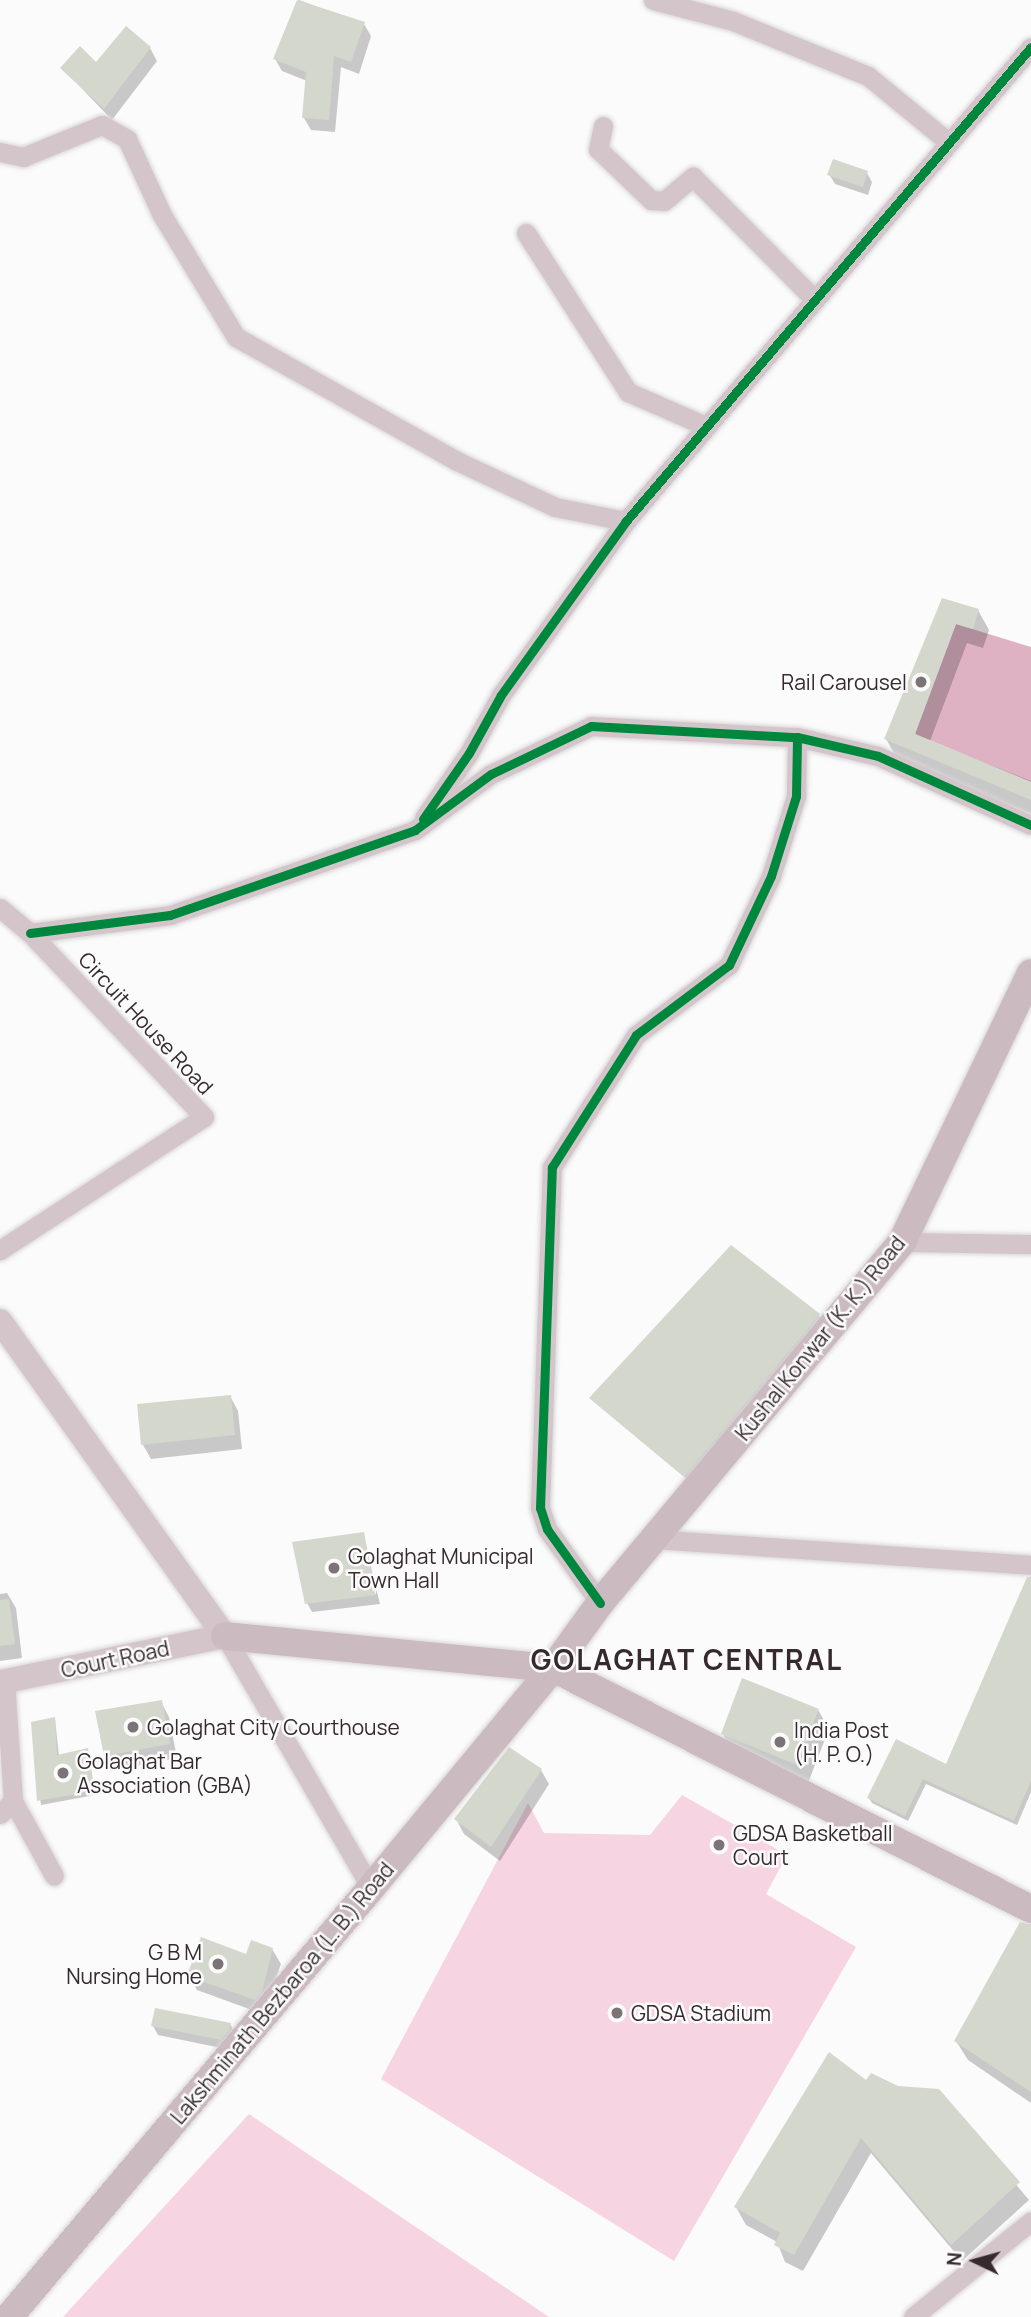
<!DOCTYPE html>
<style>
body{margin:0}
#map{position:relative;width:1031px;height:2317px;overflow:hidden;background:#fbfbfb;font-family:Manrope,sans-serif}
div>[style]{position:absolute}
.green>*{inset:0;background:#f7d4e2}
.water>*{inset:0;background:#deb2c3}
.shadow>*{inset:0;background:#0003}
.building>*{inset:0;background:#d4d7cb}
.roads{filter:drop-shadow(0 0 2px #d8d5d6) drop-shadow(0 0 2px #d8d5d6)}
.minor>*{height:19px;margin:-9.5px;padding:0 9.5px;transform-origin:9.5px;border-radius:9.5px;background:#d4c5cb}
.tertiary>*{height:24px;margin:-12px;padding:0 12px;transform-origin:12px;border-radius:12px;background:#d4c5cb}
.secondary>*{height:28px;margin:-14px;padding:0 14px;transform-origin:14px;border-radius:14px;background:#cbbac0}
.cycleway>*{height:9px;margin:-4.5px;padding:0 4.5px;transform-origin:4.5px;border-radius:4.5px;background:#00873e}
.dots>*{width:19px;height:19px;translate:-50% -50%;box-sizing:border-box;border:4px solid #fbfbfb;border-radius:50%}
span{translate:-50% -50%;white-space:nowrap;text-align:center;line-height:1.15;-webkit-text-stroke:5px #fbfbfb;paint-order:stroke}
.poi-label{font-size:21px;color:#362a2f}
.right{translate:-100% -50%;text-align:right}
.left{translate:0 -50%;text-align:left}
.street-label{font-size:21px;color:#362a2f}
.district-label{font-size:28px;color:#362a2f;font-weight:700;letter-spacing:2px}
.north{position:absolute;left:940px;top:2226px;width:70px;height:70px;-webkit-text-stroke:5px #fbfbfb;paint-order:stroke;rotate:275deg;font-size:19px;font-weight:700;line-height:28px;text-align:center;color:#362a2f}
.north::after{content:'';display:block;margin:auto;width:24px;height:32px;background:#362a2f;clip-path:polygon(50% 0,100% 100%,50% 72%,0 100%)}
</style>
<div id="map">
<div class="green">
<i style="clip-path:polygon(682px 1795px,787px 1855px,766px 1894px,856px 1947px,674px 2261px,381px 2079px,528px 1803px,544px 1833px,650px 1835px)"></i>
<i style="clip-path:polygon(249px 2114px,549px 2317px,63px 2317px)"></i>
</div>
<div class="water">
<i style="clip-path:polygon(956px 624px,1031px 647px,1031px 782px,915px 734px)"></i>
</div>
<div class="shadow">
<i style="clip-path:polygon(299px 0,364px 24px,371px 36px,359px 74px,341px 67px,335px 132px,311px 130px,304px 118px,307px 81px,282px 71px,275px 59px)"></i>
<i style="clip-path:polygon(150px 48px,157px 61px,112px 120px,62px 68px,97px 64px)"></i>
<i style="clip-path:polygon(867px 173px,872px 182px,868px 195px,835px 184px,829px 174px)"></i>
<i style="clip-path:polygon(943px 601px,978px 610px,989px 630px,983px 648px,967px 643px,930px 741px,1031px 781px,1031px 814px,897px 758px,886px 739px)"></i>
<i style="clip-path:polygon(819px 1315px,821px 1319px,687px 1479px,591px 1398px)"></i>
<i style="clip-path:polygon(230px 1396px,238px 1411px,242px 1449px,151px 1459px,143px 1445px)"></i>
<i style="clip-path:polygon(363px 1534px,380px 1604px,312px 1612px,307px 1603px)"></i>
<i style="clip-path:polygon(1031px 1582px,1031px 1792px,1017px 1825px,926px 1784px,908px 1821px,872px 1803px,869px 1798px,947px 1767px)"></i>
<i style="clip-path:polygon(7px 1593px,16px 1608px,22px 1658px,0 1661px,0 1594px)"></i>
<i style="clip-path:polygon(161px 1702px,169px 1717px,177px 1758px,114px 1770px,106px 1756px)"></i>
<i style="clip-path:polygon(818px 1710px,829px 1729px,808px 1783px,734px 1753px,723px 1734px)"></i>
<i style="clip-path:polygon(55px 1719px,59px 1756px,87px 1750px,89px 1754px,95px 1795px,41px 1805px,32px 1723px)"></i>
<i style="clip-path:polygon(541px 1770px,549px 1784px,500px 1861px,464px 1834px,456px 1819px)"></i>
<i style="clip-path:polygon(1021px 1924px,1031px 1924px,1031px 2103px,968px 2060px,956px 2041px)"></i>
<i style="clip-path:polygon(272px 1949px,281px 1964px,263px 2014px,197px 1990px,189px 1976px)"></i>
<i style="clip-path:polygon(230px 2024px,235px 2033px,226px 2049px,158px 2035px,153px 2026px)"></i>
<i style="clip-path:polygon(867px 2083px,938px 2091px,1029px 2200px,962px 2261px,871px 2153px,803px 2271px,785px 2262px,777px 2242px,746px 2225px,736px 2207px)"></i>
</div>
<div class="building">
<i style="clip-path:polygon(297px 0,365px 22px,351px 62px,334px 56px,329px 120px,302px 118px,306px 72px,273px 59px)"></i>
<i style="clip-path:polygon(126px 26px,151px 47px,104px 109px,60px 68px,80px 46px,96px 62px)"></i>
<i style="clip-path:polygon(833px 159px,868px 171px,863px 187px,827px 175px)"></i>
<i style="clip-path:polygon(942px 598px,979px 609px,973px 629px,956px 624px,915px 734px,1031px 782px,1031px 800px,884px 739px)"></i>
<i style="clip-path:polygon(731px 1245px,820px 1314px,684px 1477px,589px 1398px)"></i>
<i style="clip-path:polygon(231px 1395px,235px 1435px,141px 1445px,137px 1404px)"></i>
<i style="clip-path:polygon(364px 1532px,376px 1595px,305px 1604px,292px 1542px)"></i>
<i style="clip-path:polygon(1027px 1577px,1031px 1577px,1031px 1781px,1014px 1821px,923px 1779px,905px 1816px,867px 1798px,896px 1739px,946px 1764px)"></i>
<i style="clip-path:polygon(9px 1599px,15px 1644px,0 1646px,0 1600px)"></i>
<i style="clip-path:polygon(742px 1678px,819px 1709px,797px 1765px,721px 1734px)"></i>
<i style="clip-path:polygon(162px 1700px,170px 1744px,104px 1756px,95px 1711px)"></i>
<i style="clip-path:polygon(55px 1717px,57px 1755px,88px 1748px,94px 1791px,37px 1801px,31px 1722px)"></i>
<i style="clip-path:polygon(509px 1747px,542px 1769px,491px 1847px,454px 1819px)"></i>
<i style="clip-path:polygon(1020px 1922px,1031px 1925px,1031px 2092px,954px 2041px)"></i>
<i style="clip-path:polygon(201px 1937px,246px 1954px,251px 1940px,273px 1948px,262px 1992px,255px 2000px,187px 1976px)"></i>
<i style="clip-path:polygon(155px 2008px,231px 2023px,229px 2030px,221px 2040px,151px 2026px)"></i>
<i style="clip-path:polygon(829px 2052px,866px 2080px,871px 2073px,898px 2086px,939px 2089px,1020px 2182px,951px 2245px,861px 2138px,794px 2255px,774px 2245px,780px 2233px,734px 2207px)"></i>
</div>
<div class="roads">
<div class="minor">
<i style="left:653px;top:0;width:83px;rotate:14.7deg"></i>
<i style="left:733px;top:21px;width:146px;rotate:22.2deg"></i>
<i style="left:868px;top:76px;width:102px;rotate:39.4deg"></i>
<i style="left:603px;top:126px;width:24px;rotate:102deg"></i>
<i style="left:598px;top:149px;width:74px;rotate:43.9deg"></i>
<i style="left:651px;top:200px;width:13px;rotate:4deg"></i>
<i style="left:664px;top:201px;width:38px;rotate:-40deg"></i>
<i style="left:693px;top:177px;width:172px;rotate:45.2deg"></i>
<i style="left:0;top:152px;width:24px;rotate:12deg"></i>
<i style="left:23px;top:157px;width:85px;rotate:-22.1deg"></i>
<i style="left:102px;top:125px;width:29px;rotate:29deg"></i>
<i style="left:127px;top:139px;width:84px;rotate:65.3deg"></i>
<i style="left:162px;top:215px;width:143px;rotate:58.8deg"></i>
<i style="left:236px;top:337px;width:253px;rotate:29.3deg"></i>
<i style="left:457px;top:461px;width:108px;rotate:25.1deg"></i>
<i style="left:555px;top:507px;width:72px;rotate:11.2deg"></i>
<i style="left:526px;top:233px;width:189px;rotate:57.3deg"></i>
<i style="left:628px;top:392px;width:85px;rotate:23.6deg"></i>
<i style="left:424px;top:818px;width:79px;rotate:-55.3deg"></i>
<i style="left:469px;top:753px;width:66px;rotate:-61.1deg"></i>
<i style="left:501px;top:695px;width:214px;rotate:-54.3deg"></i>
<i style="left:626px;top:521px;width:623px;rotate:-49.49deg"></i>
<i style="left:0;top:908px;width:39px;rotate:40deg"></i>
<i style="left:30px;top:933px;width:253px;rotate:46.6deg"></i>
<i style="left:204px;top:1117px;width:244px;rotate:146.9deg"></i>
<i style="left:30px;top:933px;width:141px;rotate:-7.3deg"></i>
<i style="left:170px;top:915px;width:259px;rotate:-19.1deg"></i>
<i style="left:415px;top:830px;width:94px;rotate:-36.4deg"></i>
<i style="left:491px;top:774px;width:111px;rotate:-25.6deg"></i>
<i style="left:591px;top:726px;width:206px;rotate:3.1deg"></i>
<i style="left:797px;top:737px;width:83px;rotate:13.2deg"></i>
<i style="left:878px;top:756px;width:168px;rotate:24.3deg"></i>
<i style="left:902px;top:1242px;width:129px;rotate:0.9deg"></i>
<i style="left:653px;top:1539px;width:379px;rotate:3.9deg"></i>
<i style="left:600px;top:1603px;width:91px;rotate:-125.6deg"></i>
<i style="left:547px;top:1529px;width:22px;rotate:-108deg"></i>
<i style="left:540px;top:1508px;width:341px;rotate:-88deg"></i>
<i style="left:552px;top:1167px;width:156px;rotate:-57.5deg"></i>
<i style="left:636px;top:1035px;width:116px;rotate:-37deg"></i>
<i style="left:729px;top:965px;width:98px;rotate:-64.7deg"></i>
<i style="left:771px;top:876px;width:84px;rotate:-72.6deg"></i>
<i style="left:796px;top:796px;width:59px;rotate:-89deg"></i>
<i style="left:225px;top:1636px;width:291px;rotate:59.9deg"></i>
<i style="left:13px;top:1801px;width:85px;rotate:61.3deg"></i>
<i style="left:0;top:1814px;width:18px;rotate:-45deg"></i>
<i style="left:13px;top:1801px;width:119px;rotate:-93.8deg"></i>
<i style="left:913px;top:2317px;width:152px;rotate:-39.1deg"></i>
</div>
<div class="tertiary">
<i style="left:0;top:1321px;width:387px;rotate:54.5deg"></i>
<i style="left:225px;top:1636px;width:230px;rotate:168.4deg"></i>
</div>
<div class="secondary">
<i style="left:225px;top:1636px;width:330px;rotate:5.6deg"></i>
<i style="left:553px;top:1668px;width:535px;rotate:26.76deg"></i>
<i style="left:9px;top:2317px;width:561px;rotate:-49.84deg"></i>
<i style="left:371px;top:1888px;width:286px;rotate:-50.4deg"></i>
<i style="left:553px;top:1668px;width:80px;rotate:-54.1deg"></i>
<i style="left:600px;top:1603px;width:471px;rotate:-50.1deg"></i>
<i style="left:902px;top:1242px;width:298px;rotate:-64.4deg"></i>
</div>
</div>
<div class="cycleway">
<i style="left:423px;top:819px;width:80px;rotate:-55.1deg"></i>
<i style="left:469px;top:753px;width:66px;rotate:-61.1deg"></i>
<i style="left:501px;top:695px;width:214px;rotate:-54.3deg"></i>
<i style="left:626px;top:521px;width:623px;rotate:-49.49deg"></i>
<i style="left:30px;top:933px;width:141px;rotate:-7.3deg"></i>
<i style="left:170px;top:915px;width:259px;rotate:-19.1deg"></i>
<i style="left:415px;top:830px;width:94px;rotate:-36.4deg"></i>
<i style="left:491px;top:774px;width:111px;rotate:-25.6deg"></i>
<i style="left:591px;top:726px;width:206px;rotate:3.1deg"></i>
<i style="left:797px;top:737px;width:83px;rotate:13.2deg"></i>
<i style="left:878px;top:756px;width:168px;rotate:24.3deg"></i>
<i style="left:600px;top:1603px;width:91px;rotate:-125.6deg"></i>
<i style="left:547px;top:1529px;width:22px;rotate:-108deg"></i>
<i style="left:540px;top:1508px;width:341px;rotate:-88deg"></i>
<i style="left:552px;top:1167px;width:156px;rotate:-57.5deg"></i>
<i style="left:636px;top:1035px;width:116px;rotate:-37deg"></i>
<i style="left:729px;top:965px;width:98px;rotate:-64.7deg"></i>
<i style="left:771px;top:876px;width:84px;rotate:-72.6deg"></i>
<i style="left:796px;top:796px;width:59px;rotate:-89deg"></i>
</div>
<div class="dots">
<i style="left:921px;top:682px;background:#7b7376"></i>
<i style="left:334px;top:1568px;background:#7b7376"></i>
<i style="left:133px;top:1727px;background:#7b7376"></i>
<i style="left:780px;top:1742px;background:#7b7376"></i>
<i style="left:63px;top:1773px;background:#7b7376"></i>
<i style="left:719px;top:1845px;background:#7b7376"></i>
<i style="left:218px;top:1964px;background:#7b7376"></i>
<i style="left:617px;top:2013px;background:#7b7376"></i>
</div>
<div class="poi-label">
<span class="right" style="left:907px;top:682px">Rail Carousel</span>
<span class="left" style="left:348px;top:1568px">Golaghat Municipal<br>Town Hall</span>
<span class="left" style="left:147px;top:1727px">Golaghat City Courthouse</span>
<span class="left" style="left:794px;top:1742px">India Post<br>(H. P. O.)</span>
<span class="left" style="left:77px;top:1773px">Golaghat Bar<br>Association (GBA)</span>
<span class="left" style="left:733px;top:1845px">GDSA Basketball<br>Court</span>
<span class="right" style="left:202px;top:1964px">G B M<br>Nursing Home</span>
<span class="left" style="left:631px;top:2013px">GDSA Stadium</span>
</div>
<div class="street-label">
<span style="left:146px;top:1023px;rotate:47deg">Circuit House Road</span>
<span style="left:820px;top:1338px;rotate:-51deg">Kushal Konwar (K. K.) Road</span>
<span style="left:115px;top:1659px;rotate:-12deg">Court Road</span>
<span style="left:282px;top:1993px;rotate:-50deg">Lakshminath Bezbaroa (L. B.) Road</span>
</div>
<div class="district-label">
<span style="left:687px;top:1659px">GOLAGHAT CENTRAL</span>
</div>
<div class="north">N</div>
</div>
